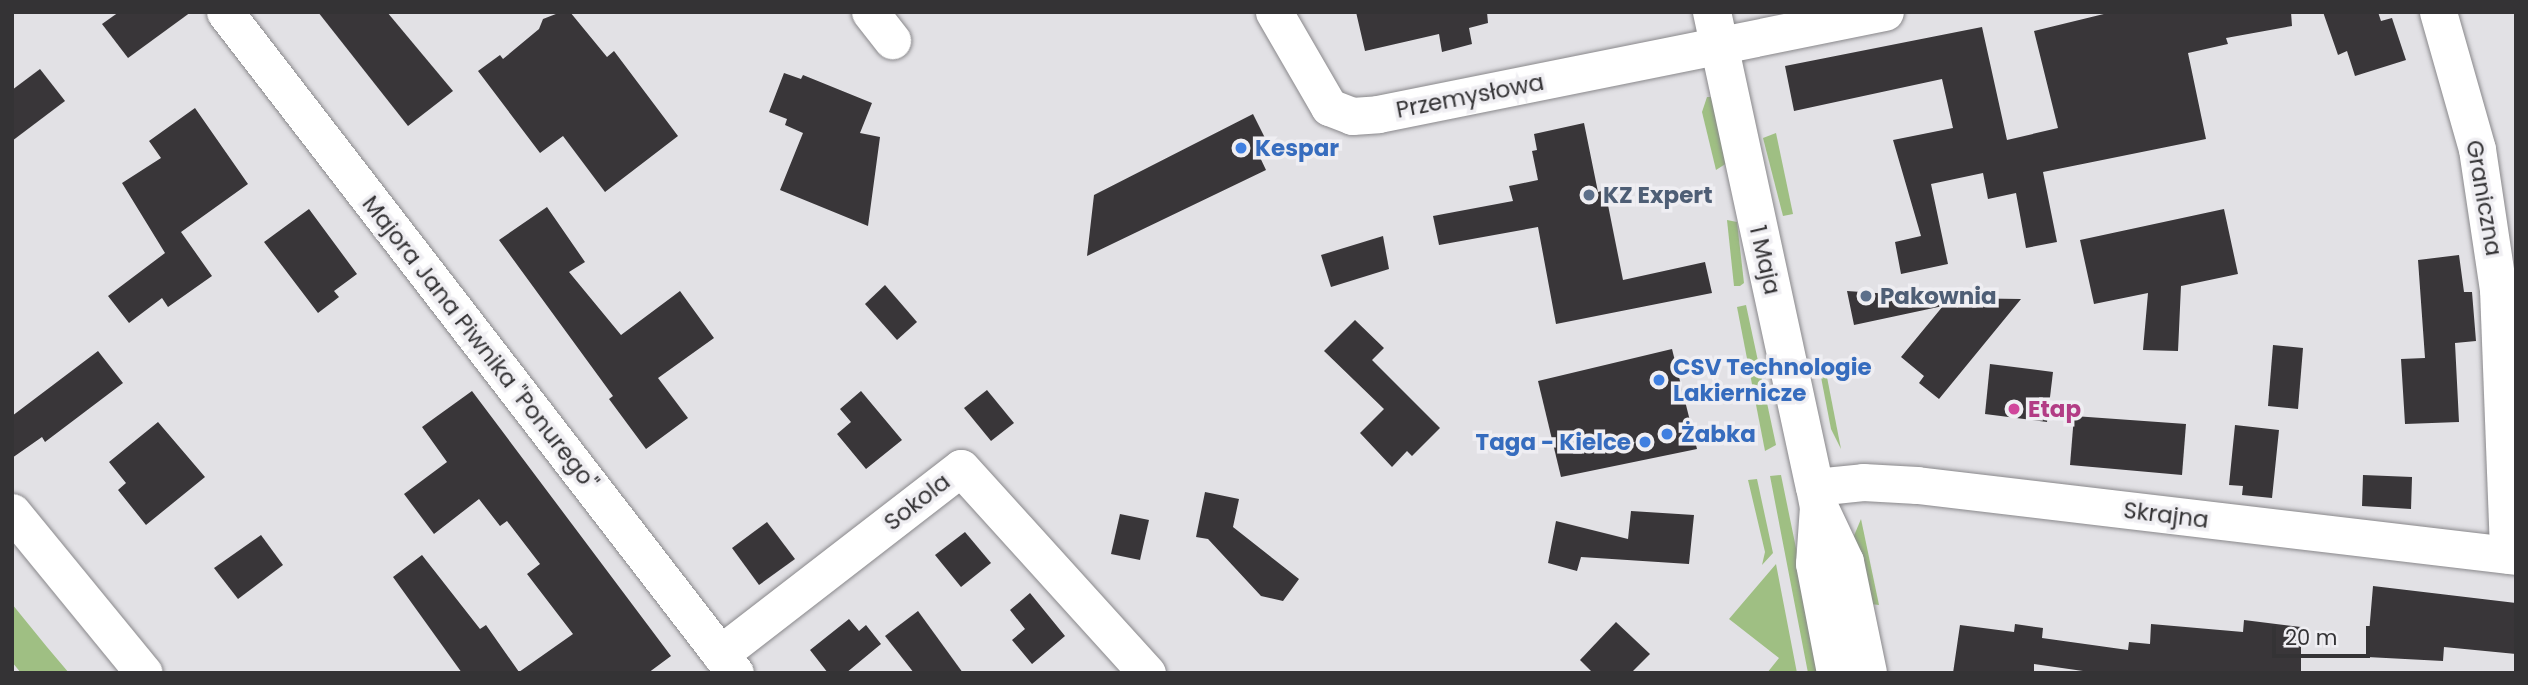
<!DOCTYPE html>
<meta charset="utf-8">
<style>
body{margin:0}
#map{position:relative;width:2528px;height:685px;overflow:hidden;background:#e2e1e5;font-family:Poppins,sans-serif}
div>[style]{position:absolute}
.green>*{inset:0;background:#9fbf83}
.building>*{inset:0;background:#393639}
.roads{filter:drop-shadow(0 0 2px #89888b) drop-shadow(0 0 2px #89888b)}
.minor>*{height:37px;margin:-18.5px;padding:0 18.5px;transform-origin:18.5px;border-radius:18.5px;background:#fff}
.tertiary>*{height:38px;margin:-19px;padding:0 19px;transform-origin:19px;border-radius:19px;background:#fff}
.dots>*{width:19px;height:19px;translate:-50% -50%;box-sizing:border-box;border:4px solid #efeef2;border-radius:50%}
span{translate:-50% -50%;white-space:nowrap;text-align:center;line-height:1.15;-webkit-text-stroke:7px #efeef2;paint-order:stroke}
.street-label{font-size:23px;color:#343335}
.shop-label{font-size:23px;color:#366cbe;font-weight:700}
.left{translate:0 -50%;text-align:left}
.right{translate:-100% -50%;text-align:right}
.service-label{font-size:23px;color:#4e5e75;font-weight:700}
.hotel-label{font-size:23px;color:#b23c85;font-weight:700}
.frame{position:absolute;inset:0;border:14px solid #343335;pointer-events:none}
.scale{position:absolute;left:2272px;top:626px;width:98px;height:32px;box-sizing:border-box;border:4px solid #343335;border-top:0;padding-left:9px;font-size:21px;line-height:24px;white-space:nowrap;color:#343335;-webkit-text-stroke:5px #efeef2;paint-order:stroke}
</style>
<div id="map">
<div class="green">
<i style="clip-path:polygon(1707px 97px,1714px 97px,1727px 163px,1716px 170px,1702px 112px)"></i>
<i style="clip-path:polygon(1776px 133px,1793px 214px,1783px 216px,1763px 138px)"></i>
<i style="clip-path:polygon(1727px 220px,1737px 222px,1744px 283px,1740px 286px,1734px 286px)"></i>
<i style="clip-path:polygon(1746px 305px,1776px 445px,1765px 451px,1737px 307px)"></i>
<i style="clip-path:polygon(1820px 372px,1826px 372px,1841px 449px,1831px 429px)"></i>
<i style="clip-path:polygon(1781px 475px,1796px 548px,1822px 673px,1808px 673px,1770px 476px)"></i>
<i style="clip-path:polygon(1757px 479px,1773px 553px,1762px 565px,1765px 552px,1748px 480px)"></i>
<i style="clip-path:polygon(1861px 519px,1879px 605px,1870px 604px,1853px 538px)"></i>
<i style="clip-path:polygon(1776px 564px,1797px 673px,1767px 673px,1779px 658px,1729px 619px)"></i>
<i style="clip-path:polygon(12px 604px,47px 647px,69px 673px,21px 673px,12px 662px)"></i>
</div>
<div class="building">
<i style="clip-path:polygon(119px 12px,191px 12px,128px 58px,102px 24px)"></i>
<i style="clip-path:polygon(318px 12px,387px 12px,453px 91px,408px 126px)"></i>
<i style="clip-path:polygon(561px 12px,570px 12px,607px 57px,614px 51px,678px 136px,605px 192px,563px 136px,540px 153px,478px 71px,500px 55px,503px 59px,539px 29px,543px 19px)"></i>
<i style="clip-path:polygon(1356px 12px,1487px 12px,1488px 23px,1469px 28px,1472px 44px,1442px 52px,1439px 34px,1365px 51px)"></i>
<i style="clip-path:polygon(2112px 12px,2291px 12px,2292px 26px,2226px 38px,2228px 44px,2188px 53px,2206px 139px,2043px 172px,2057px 242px,2026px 248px,2016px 193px,1988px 199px,1983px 173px,1931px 184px,1948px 264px,1901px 274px,1895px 242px,1921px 236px,1893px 140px,1953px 128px,1942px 79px,1794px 111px,1785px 66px,1982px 27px,2007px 140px,2058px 128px,2034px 31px)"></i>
<i style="clip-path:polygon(2323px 12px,2378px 12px,2381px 21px,2392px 18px,2406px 60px,2355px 76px,2347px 51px,2338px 55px)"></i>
<i style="clip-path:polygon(40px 69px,65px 101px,12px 141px,12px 90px)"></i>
<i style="clip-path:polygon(784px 73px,801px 79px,803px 75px,872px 103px,860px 133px,880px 137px,868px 226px,780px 190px,803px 133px,785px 125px,787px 119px,769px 112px)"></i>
<i style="clip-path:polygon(195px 108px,248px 184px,181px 232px,212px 276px,168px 307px,162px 298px,129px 323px,108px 296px,165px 253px,122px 183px,161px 158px,149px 141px)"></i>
<i style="clip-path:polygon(1253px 114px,1269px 146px,1257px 151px,1266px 170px,1087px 256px,1094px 195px)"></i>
<i style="clip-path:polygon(1584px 123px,1598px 192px,1605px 190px,1623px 280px,1705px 262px,1712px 293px,1556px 324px,1538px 227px,1439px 245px,1433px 216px,1513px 201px,1509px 186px,1538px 180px,1532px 151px,1537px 150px,1534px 134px)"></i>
<i style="clip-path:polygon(547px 207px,585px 262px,569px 272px,621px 335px,680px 291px,714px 338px,658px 378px,688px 418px,646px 449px,609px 399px,613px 396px,499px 240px)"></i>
<i style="clip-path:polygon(309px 209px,357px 274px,334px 291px,339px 297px,318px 313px,264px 242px)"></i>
<i style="clip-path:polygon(2224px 209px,2238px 274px,2181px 286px,2178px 351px,2143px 350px,2148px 293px,2094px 304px,2080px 240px)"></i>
<i style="clip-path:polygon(1383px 236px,1389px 269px,1331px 287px,1321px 255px)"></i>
<i style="clip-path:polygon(2459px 255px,2464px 292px,2472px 292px,2476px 341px,2455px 343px,2459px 422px,2405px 424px,2401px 359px,2425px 358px,2418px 260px)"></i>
<i style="clip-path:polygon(885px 285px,917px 322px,897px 340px,865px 304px)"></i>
<i style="clip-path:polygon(1847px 291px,1949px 298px,2021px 299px,1939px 399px,1919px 383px,1924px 376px,1901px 357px,1943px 306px,1854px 325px)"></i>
<i style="clip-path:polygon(1355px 320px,1384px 348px,1372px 360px,1440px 428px,1412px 456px,1407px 451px,1392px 467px,1360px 433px,1384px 409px,1324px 351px)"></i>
<i style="clip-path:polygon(2273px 345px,2303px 348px,2298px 409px,2268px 406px)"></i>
<i style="clip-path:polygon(1672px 349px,1697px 449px,1561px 477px,1538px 381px)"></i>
<i style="clip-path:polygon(98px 351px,123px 383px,45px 442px,42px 437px,12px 458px,12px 416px)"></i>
<i style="clip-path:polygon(1990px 364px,2053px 372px,2047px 422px,1985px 414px)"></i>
<i style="clip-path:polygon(987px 390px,1014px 423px,991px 441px,964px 408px)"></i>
<i style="clip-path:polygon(472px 391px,671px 656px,648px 673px,462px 673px,393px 577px,422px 555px,480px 629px,486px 625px,519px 672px,573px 634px,527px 574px,540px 564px,507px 521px,500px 526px,479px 499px,434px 534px,404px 494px,447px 462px,422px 427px)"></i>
<i style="clip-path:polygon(861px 391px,902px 440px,866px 469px,837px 434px,851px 422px,840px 409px)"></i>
<i style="clip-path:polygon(2074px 416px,2186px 424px,2182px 475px,2070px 465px)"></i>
<i style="clip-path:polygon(158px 422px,205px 477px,146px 525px,118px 490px,126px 483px,109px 462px)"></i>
<i style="clip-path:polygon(2235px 425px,2279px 430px,2272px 498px,2242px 495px,2243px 486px,2229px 485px)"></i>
<i style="clip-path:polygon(2363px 475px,2412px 477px,2411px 509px,2362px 506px)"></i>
<i style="clip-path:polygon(1205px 492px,1239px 499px,1233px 527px,1299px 579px,1283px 601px,1261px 596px,1208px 539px,1196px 537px)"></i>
<i style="clip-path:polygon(1631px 511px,1694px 515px,1689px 564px,1581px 557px,1577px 571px,1548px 563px,1556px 521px,1628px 539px)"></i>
<i style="clip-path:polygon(1120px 514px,1149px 520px,1140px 560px,1111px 554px)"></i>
<i style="clip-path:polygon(767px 522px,795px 559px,759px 585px,732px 548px)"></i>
<i style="clip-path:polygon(965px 532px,991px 563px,961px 587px,935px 555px)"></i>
<i style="clip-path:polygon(261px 535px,283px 565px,238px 599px,214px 568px)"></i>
<i style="clip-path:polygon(2373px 586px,2516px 603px,2516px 654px,2444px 647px,2443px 661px,2367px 657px)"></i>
<i style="clip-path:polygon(1030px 593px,1065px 636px,1032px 664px,1012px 640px,1025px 629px,1010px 610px)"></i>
<i style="clip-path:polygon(918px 611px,963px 673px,914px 673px,885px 636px)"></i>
<i style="clip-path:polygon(849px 619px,859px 631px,866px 625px,881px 644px,846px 673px,828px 673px,810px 650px)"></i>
<i style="clip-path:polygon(2244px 620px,2301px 627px,2301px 673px,2097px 673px,2034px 664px,2034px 673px,1953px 673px,1960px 625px,2014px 632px,2015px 624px,2043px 628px,2042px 638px,2128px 650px,2129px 642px,2150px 644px,2151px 624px,2243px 632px)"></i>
<i style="clip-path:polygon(1616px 622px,1650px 654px,1631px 673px,1593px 673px,1580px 660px)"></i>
</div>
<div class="roads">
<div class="minor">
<i style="left:225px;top:12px;width:835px;rotate:52.35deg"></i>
<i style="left:870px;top:12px;width:36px;rotate:52deg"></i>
<i style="left:1274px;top:12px;width:110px;rotate:59.9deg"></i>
<i style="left:1329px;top:107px;width:25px;rotate:21deg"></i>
<i style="left:1352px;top:116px;width:26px;rotate:-4deg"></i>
<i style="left:1378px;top:114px;width:517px;rotate:-11.38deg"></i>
<i style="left:2438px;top:12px;width:142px;rotate:74.1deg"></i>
<i style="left:2477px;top:149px;width:142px;rotate:81.5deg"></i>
<i style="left:2498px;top:289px;width:266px;rotate:87.8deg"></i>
<i style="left:1815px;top:487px;width:48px;rotate:-5.9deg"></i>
<i style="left:1863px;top:482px;width:54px;rotate:3.2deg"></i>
<i style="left:1917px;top:485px;width:603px;rotate:6.76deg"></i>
<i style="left:12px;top:512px;width:208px;rotate:50.7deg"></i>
<i style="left:720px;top:654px;width:304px;rotate:-37.7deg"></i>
<i style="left:961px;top:468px;width:277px;rotate:47.8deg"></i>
</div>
<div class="tertiary">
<i style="left:1712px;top:12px;width:486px;rotate:77.8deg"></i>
<i style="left:1815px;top:487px;width:20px;rotate:79deg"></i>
<i style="left:1819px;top:507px;width:57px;rotate:94deg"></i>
<i style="left:1815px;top:564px;width:111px;rotate:79.1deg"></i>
<i style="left:1821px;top:511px;width:56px;rotate:64.8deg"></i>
<i style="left:1845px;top:562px;width:113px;rotate:78.3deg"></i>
</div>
</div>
<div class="dots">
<i style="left:1241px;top:148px;background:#3f7fe0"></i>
<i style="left:1589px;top:195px;background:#5c6f8a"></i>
<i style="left:1866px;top:296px;background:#5c6f8a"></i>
<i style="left:1659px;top:380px;background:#3f7fe0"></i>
<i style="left:2014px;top:409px;background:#d1479c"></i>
<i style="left:1667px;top:434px;background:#3f7fe0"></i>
<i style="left:1645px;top:442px;background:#3f7fe0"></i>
</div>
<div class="street-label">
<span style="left:1470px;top:96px;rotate:-11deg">Przemysłowa</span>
<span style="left:2484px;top:198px;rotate:80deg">Graniczna</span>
<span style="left:1765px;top:260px;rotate:77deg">1 Maja</span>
<span style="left:480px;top:343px;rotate:52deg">Majora Jana Piwnika "Ponurego"</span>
<span style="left:917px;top:502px;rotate:-38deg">Sokola</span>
<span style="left:2166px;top:515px;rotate:7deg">Skrajna</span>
</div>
<div class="shop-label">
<span class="left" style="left:1255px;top:148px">Kespar</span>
<span class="left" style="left:1673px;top:380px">CSV Technologie<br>Lakiernicze</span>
<span class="left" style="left:1681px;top:434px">Żabka</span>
<span class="right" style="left:1631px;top:442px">Taga - Kielce</span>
</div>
<div class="service-label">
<span class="left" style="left:1603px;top:195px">KZ Expert</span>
<span class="left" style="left:1880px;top:296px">Pakownia</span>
</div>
<div class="hotel-label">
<span class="left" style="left:2028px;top:409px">Etap</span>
</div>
<div class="frame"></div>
<div class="scale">20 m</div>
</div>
